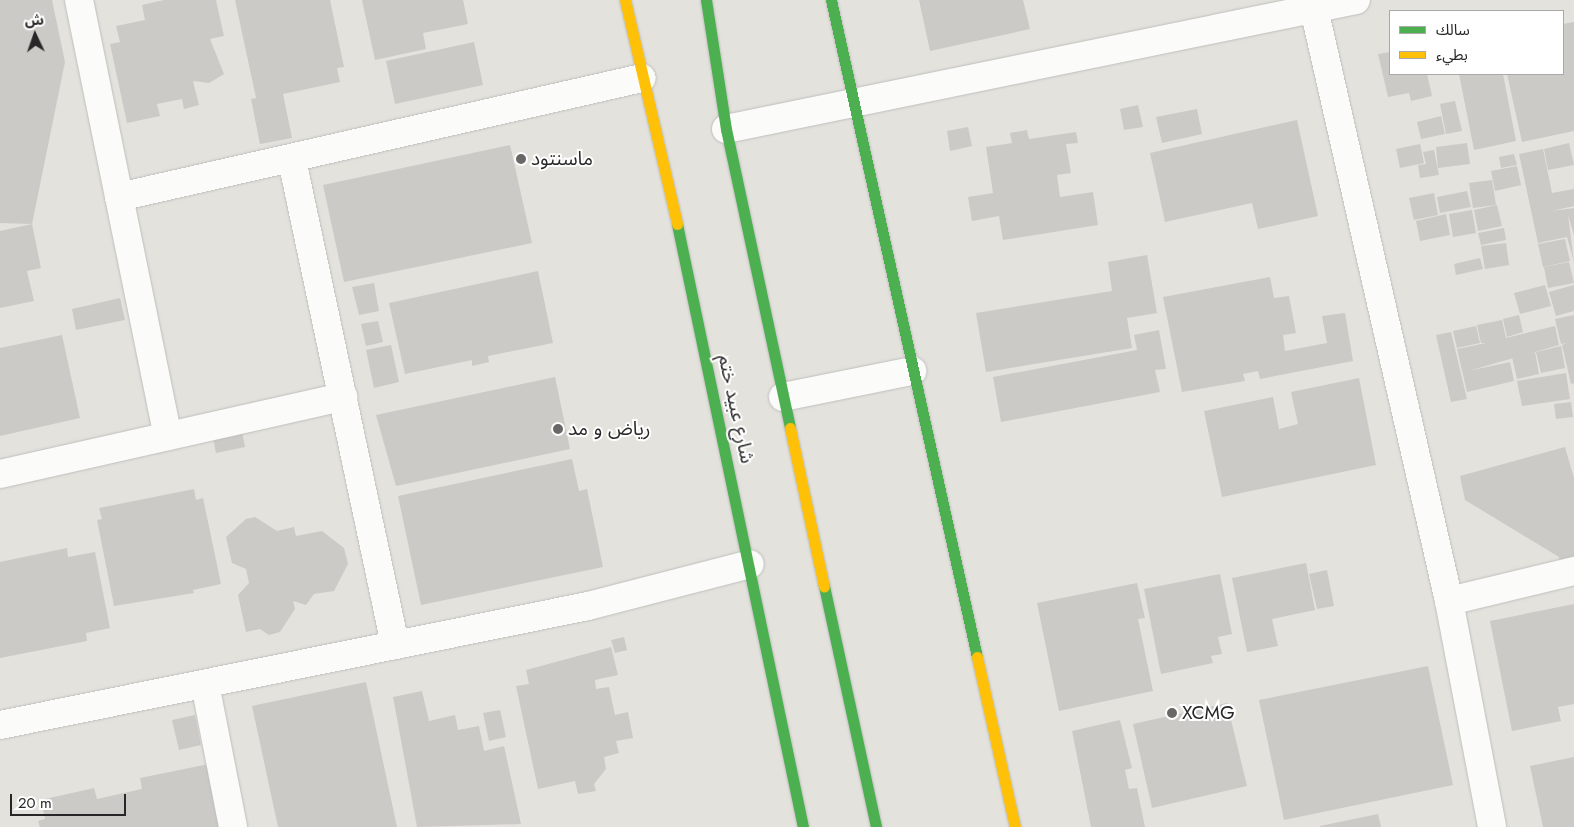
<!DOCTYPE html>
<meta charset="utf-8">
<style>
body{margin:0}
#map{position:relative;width:1574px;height:827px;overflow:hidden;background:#e4e2dc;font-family:Jost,"Noto Sans Arabic",sans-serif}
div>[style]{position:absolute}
.building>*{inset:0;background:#cccac6}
.roads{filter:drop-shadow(0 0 1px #bebebe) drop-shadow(0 0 1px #bebebe)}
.street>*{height:28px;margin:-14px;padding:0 14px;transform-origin:14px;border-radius:14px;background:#fbfbfa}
.fast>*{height:11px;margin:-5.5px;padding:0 5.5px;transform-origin:5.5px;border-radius:5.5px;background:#4caf50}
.slow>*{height:11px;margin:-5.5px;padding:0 5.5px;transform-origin:5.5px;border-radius:5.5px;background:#ffc107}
.dots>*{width:14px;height:14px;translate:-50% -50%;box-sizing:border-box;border:2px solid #fff;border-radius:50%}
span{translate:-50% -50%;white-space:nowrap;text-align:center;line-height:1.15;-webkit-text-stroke:4px #fff;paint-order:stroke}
.poi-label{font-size:19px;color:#272727}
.left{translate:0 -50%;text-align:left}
.street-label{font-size:19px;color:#272727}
.legend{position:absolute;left:1389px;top:10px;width:175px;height:65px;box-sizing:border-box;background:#fff;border:1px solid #a9a9a9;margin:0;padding:6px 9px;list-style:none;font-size:15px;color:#272727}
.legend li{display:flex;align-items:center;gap:10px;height:25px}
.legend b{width:25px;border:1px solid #a9a9a9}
.north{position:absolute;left:10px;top:10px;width:50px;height:50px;-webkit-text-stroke:4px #fff;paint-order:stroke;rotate:357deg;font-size:14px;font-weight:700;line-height:20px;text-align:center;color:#272727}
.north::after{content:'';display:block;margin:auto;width:18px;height:22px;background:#272727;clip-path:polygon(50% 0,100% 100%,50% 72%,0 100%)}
.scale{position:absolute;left:10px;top:794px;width:116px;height:22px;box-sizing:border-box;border:2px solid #272727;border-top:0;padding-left:6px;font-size:15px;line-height:18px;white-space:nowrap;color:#272727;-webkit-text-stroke:4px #fff;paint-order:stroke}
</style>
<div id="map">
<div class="building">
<i style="clip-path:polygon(0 0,52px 0,65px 62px,32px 224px,0 223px)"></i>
<i style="clip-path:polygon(164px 0,216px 0,224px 36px,210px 39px,224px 74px,209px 83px,193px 81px,199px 105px,184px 109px,182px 99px,157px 104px,160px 116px,127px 123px,110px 44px,120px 42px,116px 26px,145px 20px,142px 5px)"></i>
<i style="clip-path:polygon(235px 0,330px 0,344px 67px,337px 68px,340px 82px,283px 94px,292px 138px,260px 144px,251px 99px,256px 98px)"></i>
<i style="clip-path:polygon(362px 0,463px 0,468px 24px,423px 33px,426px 49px,375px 60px)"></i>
<i style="clip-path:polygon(919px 0,1023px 0,1030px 29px,930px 51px)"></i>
<i style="clip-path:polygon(1574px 22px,1574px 131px,1522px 142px,1507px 74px,1563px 74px,1563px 24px)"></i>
<i style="clip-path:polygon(474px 42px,483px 85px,395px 104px,386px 61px)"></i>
<i style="clip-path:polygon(1390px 52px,1390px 74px,1427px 74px,1432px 96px,1411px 101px,1409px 93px,1388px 97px,1378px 54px)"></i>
<i style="clip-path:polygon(1459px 74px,1503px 74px,1516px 141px,1474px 150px)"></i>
<i style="clip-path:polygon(1455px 101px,1462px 131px,1446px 134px,1440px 104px)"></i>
<i style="clip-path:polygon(1138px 105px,1143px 127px,1124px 130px,1120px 109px)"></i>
<i style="clip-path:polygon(1197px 109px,1202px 134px,1162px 143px,1156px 117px)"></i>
<i style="clip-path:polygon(1441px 116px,1445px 134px,1421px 139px,1417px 122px)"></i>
<i style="clip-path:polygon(1297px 120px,1318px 216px,1258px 229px,1252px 203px,1165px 222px,1150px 153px)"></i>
<i style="clip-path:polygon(968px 127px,972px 146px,950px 151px,947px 131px)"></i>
<i style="clip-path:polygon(1027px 130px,1029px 139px,1076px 132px,1078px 143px,1066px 144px,1071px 173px,1057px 175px,1060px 197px,1093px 192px,1098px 225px,1003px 240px,999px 216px,972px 221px,968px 197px,993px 193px,986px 147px,1012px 143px,1010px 133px)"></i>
<i style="clip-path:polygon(1467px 143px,1470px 164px,1438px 168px,1436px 147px)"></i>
<i style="clip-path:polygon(1569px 143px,1574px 165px,1548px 170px,1544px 149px)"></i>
<i style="clip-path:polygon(1420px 144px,1424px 163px,1400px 168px,1396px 149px)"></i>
<i style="clip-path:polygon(510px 145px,532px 243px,344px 282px,323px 185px)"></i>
<i style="clip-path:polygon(1543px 149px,1552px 193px,1574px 189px,1574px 206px,1552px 211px,1574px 208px,1574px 235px,1568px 215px,1574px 262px,1567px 237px,1538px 243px,1519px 154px)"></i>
<i style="clip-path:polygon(1434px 150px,1439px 175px,1420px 178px,1418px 165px,1426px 164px,1423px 152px)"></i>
<i style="clip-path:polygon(1514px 154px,1517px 165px,1501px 168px,1499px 157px)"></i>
<i style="clip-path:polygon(1517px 166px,1521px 185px,1495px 191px,1491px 171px)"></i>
<i style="clip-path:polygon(1492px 180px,1496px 205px,1473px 208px,1469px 183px)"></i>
<i style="clip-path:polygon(1467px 191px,1471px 207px,1440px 213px,1437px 197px)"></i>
<i style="clip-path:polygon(1434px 193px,1438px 215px,1414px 220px,1409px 198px)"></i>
<i style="clip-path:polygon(1497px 205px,1502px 226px,1478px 231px,1474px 210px)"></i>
<i style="clip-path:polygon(1472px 210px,1476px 233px,1453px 237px,1449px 214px)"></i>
<i style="clip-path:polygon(1446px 214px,1450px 235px,1420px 241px,1416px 221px)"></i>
<i style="clip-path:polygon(32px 224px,41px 268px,27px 271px,34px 301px,0 308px,0 231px)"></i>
<i style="clip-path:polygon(1504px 228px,1506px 240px,1481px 245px,1478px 233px)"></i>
<i style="clip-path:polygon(1565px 239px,1570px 261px,1543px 267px,1538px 244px)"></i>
<i style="clip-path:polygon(1506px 243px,1509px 265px,1485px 269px,1481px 246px)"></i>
<i style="clip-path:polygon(1147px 255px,1157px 313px,1127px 318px,1132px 348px,986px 372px,976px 313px,1112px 291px,1108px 262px)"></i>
<i style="clip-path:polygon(1480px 258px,1483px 269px,1456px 275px,1454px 264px)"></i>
<i style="clip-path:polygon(1569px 262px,1574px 283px,1548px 288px,1544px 267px)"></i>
<i style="clip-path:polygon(538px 271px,553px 343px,488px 356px,489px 362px,472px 366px,472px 360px,405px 374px,389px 303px)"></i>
<i style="clip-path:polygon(1270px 277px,1274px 298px,1289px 296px,1296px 333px,1283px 335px,1285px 351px,1327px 343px,1322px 316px,1345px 313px,1353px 361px,1260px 379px,1258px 371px,1243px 374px,1245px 381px,1182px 392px,1163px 297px)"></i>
<i style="clip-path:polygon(374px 283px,379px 311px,359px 315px,352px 287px)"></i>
<i style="clip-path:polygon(1545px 285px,1551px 306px,1520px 314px,1514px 293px)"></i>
<i style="clip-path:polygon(1574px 285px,1574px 311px,1556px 316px,1549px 292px)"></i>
<i style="clip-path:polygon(120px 298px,125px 320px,76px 330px,72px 309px)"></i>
<i style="clip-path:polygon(1519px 315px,1523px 332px,1507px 337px,1503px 319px)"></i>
<i style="clip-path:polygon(1574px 315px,1574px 383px,1571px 384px,1562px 345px,1567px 343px,1561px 344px,1555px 319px)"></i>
<i style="clip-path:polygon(1502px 320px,1506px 338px,1555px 326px,1559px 345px,1468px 371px,1510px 362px,1514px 381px,1467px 392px,1457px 349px,1486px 343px,1481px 343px,1477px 325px)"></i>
<i style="clip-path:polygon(378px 321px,383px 342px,366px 346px,361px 324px)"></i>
<i style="clip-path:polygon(1476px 326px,1480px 343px,1457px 348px,1453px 331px)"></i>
<i style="clip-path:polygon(1159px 330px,1166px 369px,1155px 370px,1160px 392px,1001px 422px,993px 377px,1137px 350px,1134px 335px)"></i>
<i style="clip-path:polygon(1451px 332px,1467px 399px,1451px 402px,1436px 335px)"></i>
<i style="clip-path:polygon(62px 335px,80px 418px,0 436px,0 348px)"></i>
<i style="clip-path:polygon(391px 345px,399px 382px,374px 388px,366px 350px)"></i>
<i style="clip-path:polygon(1561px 346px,1565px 368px,1541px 373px,1536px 352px)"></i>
<i style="clip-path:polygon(1535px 352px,1539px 374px,1517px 379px,1512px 357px)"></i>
<i style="clip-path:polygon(1566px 373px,1570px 399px,1522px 406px,1517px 381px)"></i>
<i style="clip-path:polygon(555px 377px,570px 449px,396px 486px,376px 415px)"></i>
<i style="clip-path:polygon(1359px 378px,1376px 465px,1222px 497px,1204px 411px,1273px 397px,1279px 429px,1298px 424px,1291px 392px)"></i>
<i style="clip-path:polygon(1571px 402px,1573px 417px,1556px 419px,1554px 404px)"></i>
<i style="clip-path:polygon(241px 427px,245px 447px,216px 453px,212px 433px)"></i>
<i style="clip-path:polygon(1565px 447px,1574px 478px,1574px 565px,1562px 568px,1559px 557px,1465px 500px,1460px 476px)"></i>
<i style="clip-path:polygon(572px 459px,579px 491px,587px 489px,603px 567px,421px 605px,398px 496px)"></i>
<i style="clip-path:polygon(194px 489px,196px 500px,203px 498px,221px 584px,193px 590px,194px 593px,114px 606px,97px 520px,102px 519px,99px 508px)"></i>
<i style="clip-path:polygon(255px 517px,277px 531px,294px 527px,296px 536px,322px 531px,344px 548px,348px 564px,334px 591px,314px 594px,306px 605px,293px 601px,295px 609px,280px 632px,269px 635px,260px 629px,246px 632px,238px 595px,249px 583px,246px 569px,232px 563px,226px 537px,246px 519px)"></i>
<i style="clip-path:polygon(67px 548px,68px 557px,95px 552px,110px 628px,86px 633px,87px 641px,0 658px,0 562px)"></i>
<i style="clip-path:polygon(1306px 563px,1315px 610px,1272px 619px,1278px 646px,1247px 652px,1232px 578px)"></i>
<i style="clip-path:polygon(1327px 570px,1334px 606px,1317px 609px,1309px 574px)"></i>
<i style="clip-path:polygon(1220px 574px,1232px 634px,1218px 637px,1222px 654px,1211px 656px,1213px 663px,1161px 674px,1144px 589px)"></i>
<i style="clip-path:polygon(1137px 583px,1145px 618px,1138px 619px,1153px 691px,1059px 711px,1037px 603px)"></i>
<i style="clip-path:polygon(1574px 604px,1574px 704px,1558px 707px,1561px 721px,1512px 731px,1490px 621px)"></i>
<i style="clip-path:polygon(624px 637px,627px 650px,615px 653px,611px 640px)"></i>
<i style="clip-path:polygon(611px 647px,618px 675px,595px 680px,596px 689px,609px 687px,615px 715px,628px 712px,633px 738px,616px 741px,619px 753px,604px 757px,606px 769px,594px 784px,596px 791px,578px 794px,575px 781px,538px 789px,516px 686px,529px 684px,526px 670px)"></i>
<i style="clip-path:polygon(1428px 666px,1453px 785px,1284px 820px,1259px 700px)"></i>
<i style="clip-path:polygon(366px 682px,397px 827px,278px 827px,252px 706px)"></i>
<i style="clip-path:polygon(422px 691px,429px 721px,455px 715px,458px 730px,479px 726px,484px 751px,504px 746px,521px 824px,417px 827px,393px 697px)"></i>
<i style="clip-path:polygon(1227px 703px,1247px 786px,1152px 808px,1133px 724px)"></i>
<i style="clip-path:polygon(500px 710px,506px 737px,489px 741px,483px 713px)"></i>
<i style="clip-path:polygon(195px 715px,201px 745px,179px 750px,172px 720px)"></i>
<i style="clip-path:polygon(1120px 720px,1132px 768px,1125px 770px,1129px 789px,1137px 788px,1145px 827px,1091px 827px,1072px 731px)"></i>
<i style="clip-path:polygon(1574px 757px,1574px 827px,1543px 827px,1530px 766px)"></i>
<i style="clip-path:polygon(214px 763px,228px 827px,40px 827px,38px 821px,45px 819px,41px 800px,94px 788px,97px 799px,142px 789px,140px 778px)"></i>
<i style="clip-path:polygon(1378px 814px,1381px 827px,1320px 827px,1320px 826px)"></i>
</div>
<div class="roads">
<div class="street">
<i style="left:79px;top:0;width:445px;rotate:78.5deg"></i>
<i style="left:1312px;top:0;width:616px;rotate:77.16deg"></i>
<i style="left:1449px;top:601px;width:230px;rotate:79.2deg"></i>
<i style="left:726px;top:129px;width:643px;rotate:-11.57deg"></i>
<i style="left:292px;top:160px;width:496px;rotate:78deg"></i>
<i style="left:119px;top:197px;width:536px;rotate:-12.82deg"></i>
<i style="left:783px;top:397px;width:132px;rotate:-11.4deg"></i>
<i style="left:0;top:474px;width:352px;rotate:-12.7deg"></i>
<i style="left:1449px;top:601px;width:129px;rotate:-13.5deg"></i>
<i style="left:205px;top:684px;width:146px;rotate:78.9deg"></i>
<i style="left:0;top:725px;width:600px;rotate:-11.44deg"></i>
<i style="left:588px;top:606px;width:167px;rotate:-14.5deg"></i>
</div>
<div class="fast">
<i style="left:706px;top:0;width:131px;rotate:81.2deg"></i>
<i style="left:726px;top:129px;width:306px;rotate:77.9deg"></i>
<i style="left:831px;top:0;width:673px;rotate:77.47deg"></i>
<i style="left:677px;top:224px;width:616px;rotate:78.2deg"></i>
<i style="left:824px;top:586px;width:247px;rotate:77.8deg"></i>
</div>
<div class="slow">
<i style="left:625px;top:0;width:230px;rotate:76.9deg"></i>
<i style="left:790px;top:428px;width:162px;rotate:77.9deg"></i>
<i style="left:977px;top:657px;width:174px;rotate:77.4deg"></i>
</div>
</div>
<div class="dots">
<i style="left:521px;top:159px;background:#696866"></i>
<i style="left:558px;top:429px;background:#696866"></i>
<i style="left:1172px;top:713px;background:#696866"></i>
</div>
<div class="poi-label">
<span class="left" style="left:531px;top:159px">ماسنتود</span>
<span class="left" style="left:568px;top:429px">رياض و مد</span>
<span class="left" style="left:1182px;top:713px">XCMG</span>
</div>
<div class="street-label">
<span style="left:736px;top:409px;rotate:78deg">شارع عبيد ختم</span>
</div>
<ul class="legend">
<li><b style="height:6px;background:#4caf50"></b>سالك</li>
<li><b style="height:6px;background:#ffc107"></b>بطيء</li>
</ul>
<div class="north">ش</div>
<div class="scale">20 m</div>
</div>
